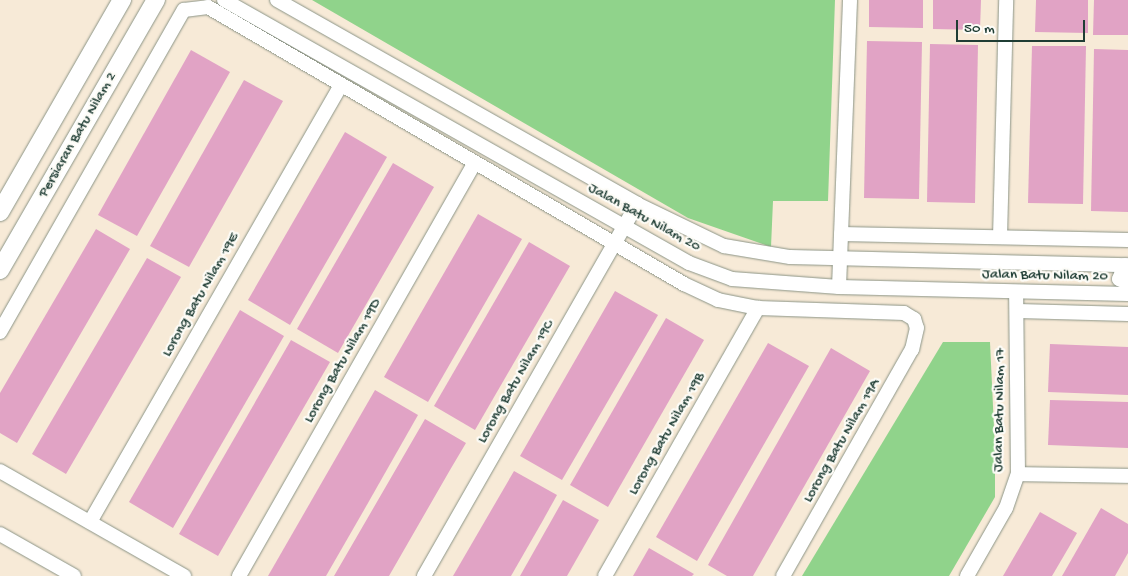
<!DOCTYPE html>
<style>
body{margin:0}
#map{position:relative;width:1128px;height:576px;overflow:hidden;background:#f7ead7;font-family:"Gochi Hand",sans-serif}
div>[style]{position:absolute}
.green>*{inset:0;background:#90d38b}
.building>*{inset:0;background:#e1a3c5}
.roads{filter:drop-shadow(0 0 1px #8b9486) drop-shadow(0 0 1px #8b9486)}
.minor>*{height:14px;margin:-7px;padding:0 7px;transform-origin:7px;border-radius:7px;background:#fff}
.tertiary>*{height:18px;margin:-9px;padding:0 9px;transform-origin:9px;border-radius:9px;background:#fff}
span{translate:-50% -50%;white-space:nowrap;text-align:center;line-height:1.15;-webkit-text-stroke:4.5px #fdfcf7;paint-order:stroke}
.street-label{font-size:15px;color:#1f3d34}
.scale{position:absolute;left:956px;top:20px;width:129px;height:22px;box-sizing:border-box;border:2px solid #1f3d34;border-top:0;padding-left:6px;font-size:15px;line-height:18px;white-space:nowrap;color:#1f3d34;-webkit-text-stroke:4px #fdfcf7;paint-order:stroke}
</style>
<div id="map">
<div class="green">
<i style="clip-path:polygon(312px 0,835px 0,828px 201px,773px 201px,771px 247px,688px 218px)"></i>
<i style="clip-path:polygon(943px 342px,990px 342px,995px 449px,995px 497px,949px 576px,802px 576px)"></i>
</div>
<div class="building">
<i style="clip-path:polygon(869px 0,923px 0,923px 28px,869px 27px)"></i>
<i style="clip-path:polygon(933px 0,981px 0,980px 30px,933px 29px)"></i>
<i style="clip-path:polygon(1036px 0,1088px 0,1088px 33px,1035px 32px)"></i>
<i style="clip-path:polygon(1094px 0,1128px 0,1128px 35px,1093px 35px)"></i>
<i style="clip-path:polygon(867px 41px,922px 42px,919px 199px,864px 198px)"></i>
<i style="clip-path:polygon(930px 44px,978px 45px,975px 203px,927px 202px)"></i>
<i style="clip-path:polygon(1032px 46px,1086px 46px,1083px 204px,1028px 203px)"></i>
<i style="clip-path:polygon(1094px 49px,1128px 50px,1128px 212px,1091px 211px)"></i>
<i style="clip-path:polygon(191px 50px,230px 72px,137px 236px,98px 215px)"></i>
<i style="clip-path:polygon(244px 80px,283px 101px,189px 267px,150px 246px)"></i>
<i style="clip-path:polygon(345px 132px,387px 157px,290px 325px,248px 300px)"></i>
<i style="clip-path:polygon(393px 163px,434px 187px,338px 353px,297px 329px)"></i>
<i style="clip-path:polygon(478px 214px,522px 239px,428px 402px,384px 377px)"></i>
<i style="clip-path:polygon(96px 229px,130px 249px,17px 443px,0 433px,0 393px)"></i>
<i style="clip-path:polygon(529px 242px,570px 266px,475px 430px,434px 406px)"></i>
<i style="clip-path:polygon(147px 258px,181px 277px,66px 474px,32px 454px)"></i>
<i style="clip-path:polygon(615px 291px,658px 315px,562px 480px,520px 456px)"></i>
<i style="clip-path:polygon(240px 310px,284px 336px,173px 528px,129px 502px)"></i>
<i style="clip-path:polygon(666px 318px,704px 340px,608px 507px,570px 485px)"></i>
<i style="clip-path:polygon(291px 340px,330px 362px,218px 556px,179px 534px)"></i>
<i style="clip-path:polygon(768px 343px,809px 366px,697px 561px,656px 537px)"></i>
<i style="clip-path:polygon(1050px 344px,1128px 347px,1128px 395px,1048px 392px)"></i>
<i style="clip-path:polygon(831px 348px,870px 371px,753px 576px,727px 576px,708px 565px)"></i>
<i style="clip-path:polygon(375px 390px,418px 415px,364px 510px,326px 576px,268px 576px)"></i>
<i style="clip-path:polygon(1050px 400px,1128px 402px,1128px 448px,1048px 445px)"></i>
<i style="clip-path:polygon(425px 419px,466px 443px,450px 470px,389px 576px,334px 576px)"></i>
<i style="clip-path:polygon(514px 471px,557px 495px,542px 522px,511px 576px,453px 576px)"></i>
<i style="clip-path:polygon(563px 500px,599px 520px,567px 576px,520px 576px)"></i>
<i style="clip-path:polygon(1101px 508px,1128px 524px,1128px 553px,1115px 576px,1062px 576px)"></i>
<i style="clip-path:polygon(1040px 512px,1077px 533px,1069px 547px,1052px 576px,1003px 576px)"></i>
<i style="clip-path:polygon(649px 548px,694px 574px,692px 576px,633px 576px)"></i>
</div>
<div class="roads">
<div class="minor">
<i style="left:224px;top:0;width:534px;rotate:29.49deg"></i>
<i style="left:689px;top:263px;width:46px;rotate:20.4deg"></i>
<i style="left:732px;top:279px;width:107px;rotate:4.3deg"></i>
<i style="left:839px;top:287px;width:289px;rotate:1.4deg"></i>
<i style="left:277px;top:0;width:414px;rotate:29.5deg"></i>
<i style="left:637px;top:204px;width:97px;rotate:25.8deg"></i>
<i style="left:724px;top:246px;width:67px;rotate:9.5deg"></i>
<i style="left:790px;top:257px;width:338px;rotate:1.4deg"></i>
<i style="left:841px;top:234px;width:287px;rotate:1.2deg"></i>
<i style="left:1000px;top:237px;width:237px;rotate:-88.5deg"></i>
<i style="left:1125px;top:265px;width:15px;rotate:113deg"></i>
<i style="left:1119px;top:279px;width:10px;rotate:24deg"></i>
<i style="left:839px;top:287px;width:287px;rotate:-87.8deg"></i>
<i style="left:1018px;top:311px;width:110px;rotate:1.6deg"></i>
<i style="left:0;top:332px;width:371px;rotate:-60.3deg"></i>
<i style="left:184px;top:10px;width:24px;rotate:-7deg"></i>
<i style="left:208px;top:7px;width:551px;rotate:30.2deg"></i>
<i style="left:684px;top:284px;width:38px;rotate:25deg"></i>
<i style="left:718px;top:300px;width:41px;rotate:11.3deg"></i>
<i style="left:758px;top:308px;width:146px;rotate:2deg"></i>
<i style="left:904px;top:313px;width:12px;rotate:31deg"></i>
<i style="left:914px;top:319px;width:9px;rotate:72deg"></i>
<i style="left:917px;top:328px;width:22px;rotate:103deg"></i>
<i style="left:912px;top:349px;width:261px;rotate:119.6deg"></i>
<i style="left:0;top:471px;width:212px;rotate:29.7deg"></i>
<i style="left:1018px;top:474px;width:110px;rotate:1deg"></i>
<i style="left:90px;top:522px;width:504px;rotate:-60.13deg"></i>
<i style="left:0;top:534px;width:85px;rotate:29.6deg"></i>
<i style="left:239px;top:576px;width:476px;rotate:-60.3deg"></i>
<i style="left:424px;top:576px;width:429px;rotate:-60.2deg"></i>
<i style="left:605px;top:576px;width:309px;rotate:-60.3deg"></i>
<i style="left:967px;top:576px;width:78px;rotate:-60.2deg"></i>
<i style="left:1006px;top:508px;width:36px;rotate:-71deg"></i>
<i style="left:1018px;top:474px;width:181px;rotate:-90.6deg"></i>
</div>
<div class="tertiary">
<i style="left:0;top:212px;width:245px;rotate:-60.1deg"></i>
<i style="left:0;top:270px;width:312px;rotate:-60deg"></i>
</div>
</div>
<div class="street-label">
<span style="left:78px;top:135px;rotate:-60deg">Persiaran Batu Nilam 2</span>
<span style="left:644px;top:218px;rotate:29deg">Jalan Batu Nilam 20</span>
<span style="left:1045px;top:276px;rotate:1deg">Jalan Batu Nilam 20</span>
<span style="left:201px;top:295px;rotate:-60deg">Lorong Batu Nilam 19E</span>
<span style="left:343px;top:361px;rotate:-60deg">Lorong Batu Nilam 19D</span>
<span style="left:516px;top:382px;rotate:-60deg">Lorong Batu Nilam 19C</span>
<span style="left:1000px;top:410px;rotate:-89deg">Jalan Batu Nilam 17</span>
<span style="left:667px;top:434px;rotate:-60deg">Lorong Batu Nilam 19B</span>
<span style="left:842px;top:441px;rotate:-60deg">Lorong Batu Nilam 19A</span>
</div>
<div class="scale">50 m</div>
</div>
